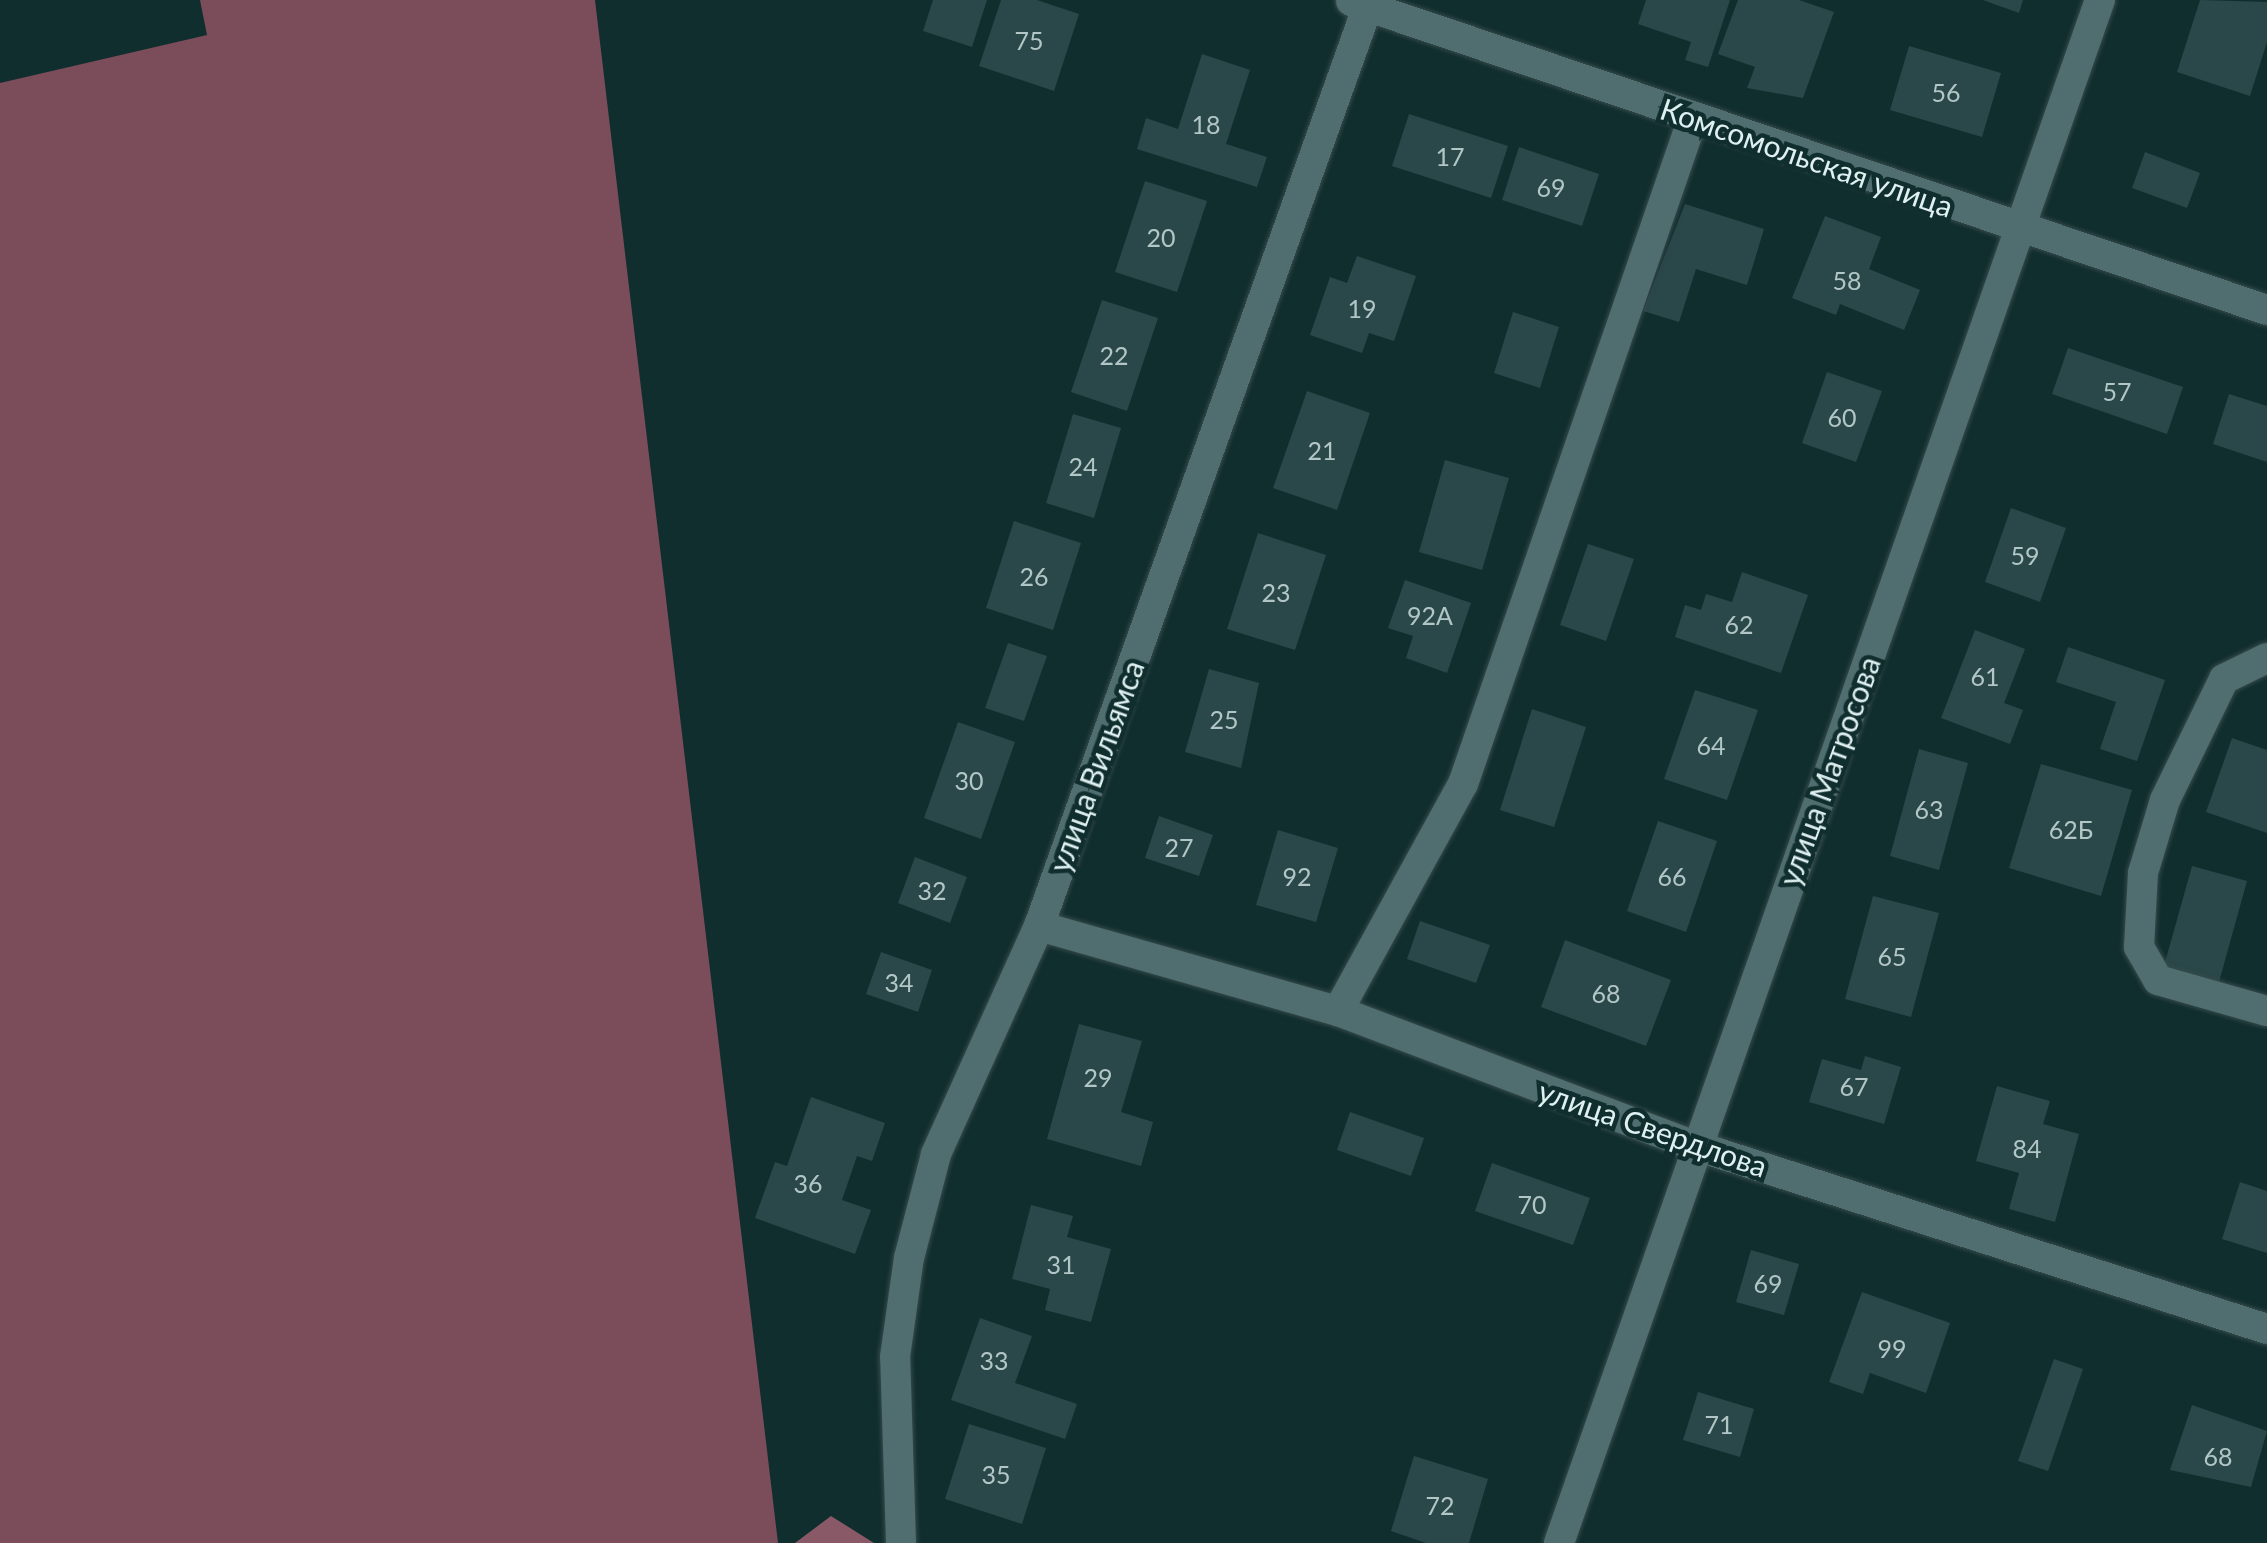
<!DOCTYPE html>
<meta charset="utf-8">
<style>
body{margin:0}
#map{position:relative;width:2267px;height:1543px;overflow:hidden;background:#112e2f;font-family:Lato,sans-serif}
div>[style]{position:absolute}
.forest>*{inset:0;background:#7b4c59}
.water>*{inset:0;background:#8a5967}
.building>*{inset:0;background:#2a4749}
.roads{filter:drop-shadow(0 0 2px #364a4b) drop-shadow(0 0 2px #364a4b)}
.minor>*{height:30px;margin:-15px;padding:0 15px;transform-origin:15px;border-radius:15px;background:#506e6f}
span{translate:-50% -50%;white-space:nowrap;text-align:center;line-height:1.15;-webkit-text-stroke:9px #112e2f;paint-order:stroke}
.number-label{font-size:25px;color:#b2c6c6}
.number-label span{-webkit-text-stroke-width:0}
.street-label{font-size:30px;color:#dff0f0}
</style>
<div id="map">
<div class="forest">
<i style="clip-path:polygon(200px 0,595px 0,778px 1543px,0 1543px,0 83px,207px 35px)"></i>
</div>
<div class="water">
<i style="clip-path:polygon(831px 1516px,874px 1543px,795px 1543px)"></i>
</div>
<div class="building">
<i style="clip-path:polygon(933px 0,987px 0,972px 47px,923px 31px)"></i>
<i style="clip-path:polygon(1001px 0,1037px 0,1079px 14px,1054px 91px,979px 66px)"></i>
<i style="clip-path:polygon(1646px 0,1730px 0,1708px 67px,1685px 60px,1691px 42px,1638px 24px)"></i>
<i style="clip-path:polygon(1738px 0,1799px 0,1834px 12px,1803px 98px,1747px 88px,1755px 67px,1718px 54px)"></i>
<i style="clip-path:polygon(1983px 0,2023px 0,2019px 13px)"></i>
<i style="clip-path:polygon(2200px 0,2267px 2px,2267px 42px,2250px 96px,2177px 72px)"></i>
<i style="clip-path:polygon(1909px 46px,2001px 73px,1982px 137px,1890px 110px)"></i>
<i style="clip-path:polygon(1202px 54px,1250px 70px,1226px 144px,1267px 157px,1257px 187px,1137px 149px,1146px 118px,1178px 129px)"></i>
<i style="clip-path:polygon(1409px 114px,1508px 146px,1491px 198px,1392px 166px)"></i>
<i style="clip-path:polygon(1519px 147px,1599px 174px,1582px 226px,1502px 200px)"></i>
<i style="clip-path:polygon(2145px 152px,2200px 173px,2187px 208px,2132px 188px)"></i>
<i style="clip-path:polygon(1145px 181px,1207px 201px,1177px 292px,1115px 272px)"></i>
<i style="clip-path:polygon(1685px 204px,1764px 229px,1747px 285px,1696px 269px,1679px 322px,1643px 311px)"></i>
<i style="clip-path:polygon(1825px 216px,1881px 237px,1869px 269px,1920px 290px,1904px 330px,1840px 304px,1836px 315px,1792px 298px)"></i>
<i style="clip-path:polygon(1357px 256px,1416px 276px,1394px 341px,1369px 333px,1362px 353px,1310px 335px,1330px 277px,1347px 283px)"></i>
<i style="clip-path:polygon(1102px 300px,1158px 318px,1127px 411px,1071px 392px)"></i>
<i style="clip-path:polygon(1513px 312px,1559px 327px,1540px 388px,1494px 373px)"></i>
<i style="clip-path:polygon(2068px 348px,2183px 387px,2167px 434px,2052px 394px)"></i>
<i style="clip-path:polygon(1827px 372px,1882px 391px,1856px 462px,1802px 443px)"></i>
<i style="clip-path:polygon(1307px 391px,1370px 413px,1337px 510px,1273px 488px)"></i>
<i style="clip-path:polygon(2229px 394px,2267px 406px,2267px 462px,2213px 444px)"></i>
<i style="clip-path:polygon(1073px 414px,1121px 428px,1094px 518px,1046px 503px)"></i>
<i style="clip-path:polygon(1445px 460px,1509px 478px,1482px 570px,1419px 552px)"></i>
<i style="clip-path:polygon(2011px 508px,2066px 528px,2040px 602px,1985px 582px)"></i>
<i style="clip-path:polygon(1014px 521px,1081px 543px,1053px 630px,986px 608px)"></i>
<i style="clip-path:polygon(1258px 533px,1326px 555px,1295px 650px,1227px 629px)"></i>
<i style="clip-path:polygon(1588px 544px,1634px 559px,1606px 641px,1560px 625px)"></i>
<i style="clip-path:polygon(1742px 572px,1808px 595px,1781px 673px,1675px 637px,1685px 605px,1701px 610px,1706px 594px,1732px 602px)"></i>
<i style="clip-path:polygon(1405px 580px,1471px 603px,1447px 673px,1406px 658px,1413px 636px,1388px 628px)"></i>
<i style="clip-path:polygon(1975px 630px,2025px 649px,2004px 703px,2023px 710px,2010px 744px,1941px 718px)"></i>
<i style="clip-path:polygon(1008px 643px,1047px 656px,1024px 721px,985px 708px)"></i>
<i style="clip-path:polygon(2068px 647px,2165px 680px,2137px 761px,2100px 749px,2116px 702px,2056px 682px)"></i>
<i style="clip-path:polygon(1209px 669px,1259px 683px,1241px 768px,1185px 752px)"></i>
<i style="clip-path:polygon(1695px 690px,1758px 710px,1727px 800px,1664px 779px)"></i>
<i style="clip-path:polygon(1532px 709px,1586px 727px,1554px 827px,1500px 810px)"></i>
<i style="clip-path:polygon(958px 722px,1015px 742px,981px 839px,924px 818px)"></i>
<i style="clip-path:polygon(2232px 738px,2267px 750px,2267px 833px,2206px 812px)"></i>
<i style="clip-path:polygon(1919px 749px,1968px 763px,1939px 870px,1890px 856px)"></i>
<i style="clip-path:polygon(2041px 764px,2132px 790px,2101px 896px,2009px 868px)"></i>
<i style="clip-path:polygon(1159px 816px,1213px 835px,1199px 876px,1145px 858px)"></i>
<i style="clip-path:polygon(1658px 821px,1717px 841px,1686px 932px,1627px 911px)"></i>
<i style="clip-path:polygon(1278px 830px,1338px 848px,1316px 922px,1256px 905px)"></i>
<i style="clip-path:polygon(915px 857px,967px 877px,950px 923px,898px 903px)"></i>
<i style="clip-path:polygon(2192px 866px,2247px 881px,2219px 982px,2164px 966px)"></i>
<i style="clip-path:polygon(1873px 896px,1939px 913px,1911px 1017px,1845px 999px)"></i>
<i style="clip-path:polygon(1420px 921px,1490px 945px,1476px 983px,1407px 959px)"></i>
<i style="clip-path:polygon(1565px 940px,1671px 980px,1646px 1046px,1541px 1007px)"></i>
<i style="clip-path:polygon(881px 952px,932px 970px,918px 1012px,866px 994px)"></i>
<i style="clip-path:polygon(1079px 1024px,1142px 1041px,1121px 1112px,1153px 1122px,1141px 1166px,1047px 1139px)"></i>
<i style="clip-path:polygon(1865px 1056px,1901px 1067px,1884px 1124px,1809px 1102px,1822px 1059px,1861px 1070px)"></i>
<i style="clip-path:polygon(1997px 1086px,2050px 1101px,2043px 1124px,2079px 1134px,2055px 1222px,2009px 1209px,2019px 1173px,1976px 1161px)"></i>
<i style="clip-path:polygon(811px 1097px,885px 1123px,872px 1161px,857px 1156px,842px 1200px,871px 1210px,855px 1254px,755px 1218px,775px 1162px,787px 1166px)"></i>
<i style="clip-path:polygon(1350px 1112px,1424px 1138px,1411px 1176px,1337px 1150px)"></i>
<i style="clip-path:polygon(1492px 1163px,1590px 1198px,1573px 1245px,1475px 1211px)"></i>
<i style="clip-path:polygon(2240px 1182px,2267px 1191px,2267px 1253px,2222px 1239px)"></i>
<i style="clip-path:polygon(1031px 1205px,1073px 1216px,1067px 1237px,1111px 1249px,1091px 1322px,1045px 1310px,1050px 1289px,1012px 1279px)"></i>
<i style="clip-path:polygon(1751px 1250px,1799px 1264px,1784px 1315px,1736px 1302px)"></i>
<i style="clip-path:polygon(1862px 1292px,1950px 1323px,1926px 1393px,1870px 1373px,1863px 1394px,1829px 1382px)"></i>
<i style="clip-path:polygon(980px 1318px,1032px 1336px,1015px 1383px,1077px 1404px,1065px 1439px,951px 1400px)"></i>
<i style="clip-path:polygon(2054px 1359px,2083px 1369px,2048px 1471px,2018px 1461px)"></i>
<i style="clip-path:polygon(1698px 1392px,1754px 1409px,1740px 1457px,1683px 1440px)"></i>
<i style="clip-path:polygon(2192px 1405px,2267px 1431px,2251px 1487px,2170px 1470px)"></i>
<i style="clip-path:polygon(969px 1424px,1046px 1448px,1022px 1524px,945px 1499px)"></i>
<i style="clip-path:polygon(1414px 1456px,1488px 1479px,1469px 1543px,1426px 1543px,1391px 1531px)"></i>
</div>
<div class="roads">
<div class="minor">
<i style="left:1351px;top:1px;width:967px;rotate:18.64deg"></i>
<i style="left:2267px;top:658px;width:48px;rotate:154deg"></i>
<i style="left:2224px;top:679px;width:135px;rotate:116deg"></i>
<i style="left:2165px;top:800px;width:76px;rotate:106.8deg"></i>
<i style="left:2143px;top:873px;width:74px;rotate:93.1deg"></i>
<i style="left:2139px;top:947px;width:38px;rotate:60deg"></i>
<i style="left:2158px;top:980px;width:113px;rotate:15.9deg"></i>
<i style="left:1039px;top:926px;width:311px;rotate:15.9deg"></i>
<i style="left:1338px;top:1011px;width:383px;rotate:20.7deg"></i>
<i style="left:1696px;top:1146px;width:600px;rotate:17.77deg"></i>
<i style="left:1338px;top:1011px;width:259px;rotate:-61.2deg"></i>
<i style="left:1463px;top:784px;width:705px;rotate:-70.95deg"></i>
<i style="left:901px;top:1543px;width:186px;rotate:-91.8deg"></i>
<i style="left:895px;top:1357px;width:100px;rotate:-82deg"></i>
<i style="left:909px;top:1258px;width:107px;rotate:-75.4deg"></i>
<i style="left:936px;top:1154px;width:250px;rotate:-65.7deg"></i>
<i style="left:1039px;top:926px;width:983px;rotate:-70.33deg"></i>
<i style="left:1559px;top:1543px;width:1635px;rotate:-70.68deg"></i>
</div>
</div>
<div class="number-label">
<span style="left:1029px;top:40px">75</span>
<span style="left:1946px;top:92px">56</span>
<span style="left:1206px;top:124px">18</span>
<span style="left:1450px;top:156px">17</span>
<span style="left:1551px;top:187px">69</span>
<span style="left:1161px;top:237px">20</span>
<span style="left:1847px;top:280px">58</span>
<span style="left:1362px;top:308px">19</span>
<span style="left:1114px;top:355px">22</span>
<span style="left:2117px;top:391px">57</span>
<span style="left:1842px;top:417px">60</span>
<span style="left:1322px;top:450px">21</span>
<span style="left:1083px;top:466px">24</span>
<span style="left:2025px;top:555px">59</span>
<span style="left:1034px;top:576px">26</span>
<span style="left:1276px;top:592px">23</span>
<span style="left:1430px;top:615px">92А</span>
<span style="left:1739px;top:624px">62</span>
<span style="left:1985px;top:676px">61</span>
<span style="left:1224px;top:719px">25</span>
<span style="left:1711px;top:745px">64</span>
<span style="left:969px;top:780px">30</span>
<span style="left:1929px;top:809px">63</span>
<span style="left:2071px;top:829px">62Б</span>
<span style="left:1179px;top:847px">27</span>
<span style="left:1297px;top:876px">92</span>
<span style="left:1672px;top:876px">66</span>
<span style="left:932px;top:890px">32</span>
<span style="left:1892px;top:956px">65</span>
<span style="left:899px;top:982px">34</span>
<span style="left:1606px;top:993px">68</span>
<span style="left:1098px;top:1077px">29</span>
<span style="left:1854px;top:1086px">67</span>
<span style="left:2027px;top:1148px">84</span>
<span style="left:808px;top:1183px">36</span>
<span style="left:1532px;top:1204px">70</span>
<span style="left:1061px;top:1264px">31</span>
<span style="left:1768px;top:1283px">69</span>
<span style="left:1892px;top:1348px">99</span>
<span style="left:994px;top:1360px">33</span>
<span style="left:1719px;top:1424px">71</span>
<span style="left:2218px;top:1456px">68</span>
<span style="left:996px;top:1474px">35</span>
<span style="left:1440px;top:1505px">72</span>
</div>
<div class="street-label">
<span style="left:1807px;top:157px;rotate:19deg">Комсомольская улица</span>
<span style="left:1096px;top:766px;rotate:-70deg">улица Вильямса</span>
<span style="left:1829px;top:771px;rotate:-70deg">улица Матросова</span>
<span style="left:1653px;top:1128px;rotate:19deg">улица Свердлова</span>
</div>
</div>
